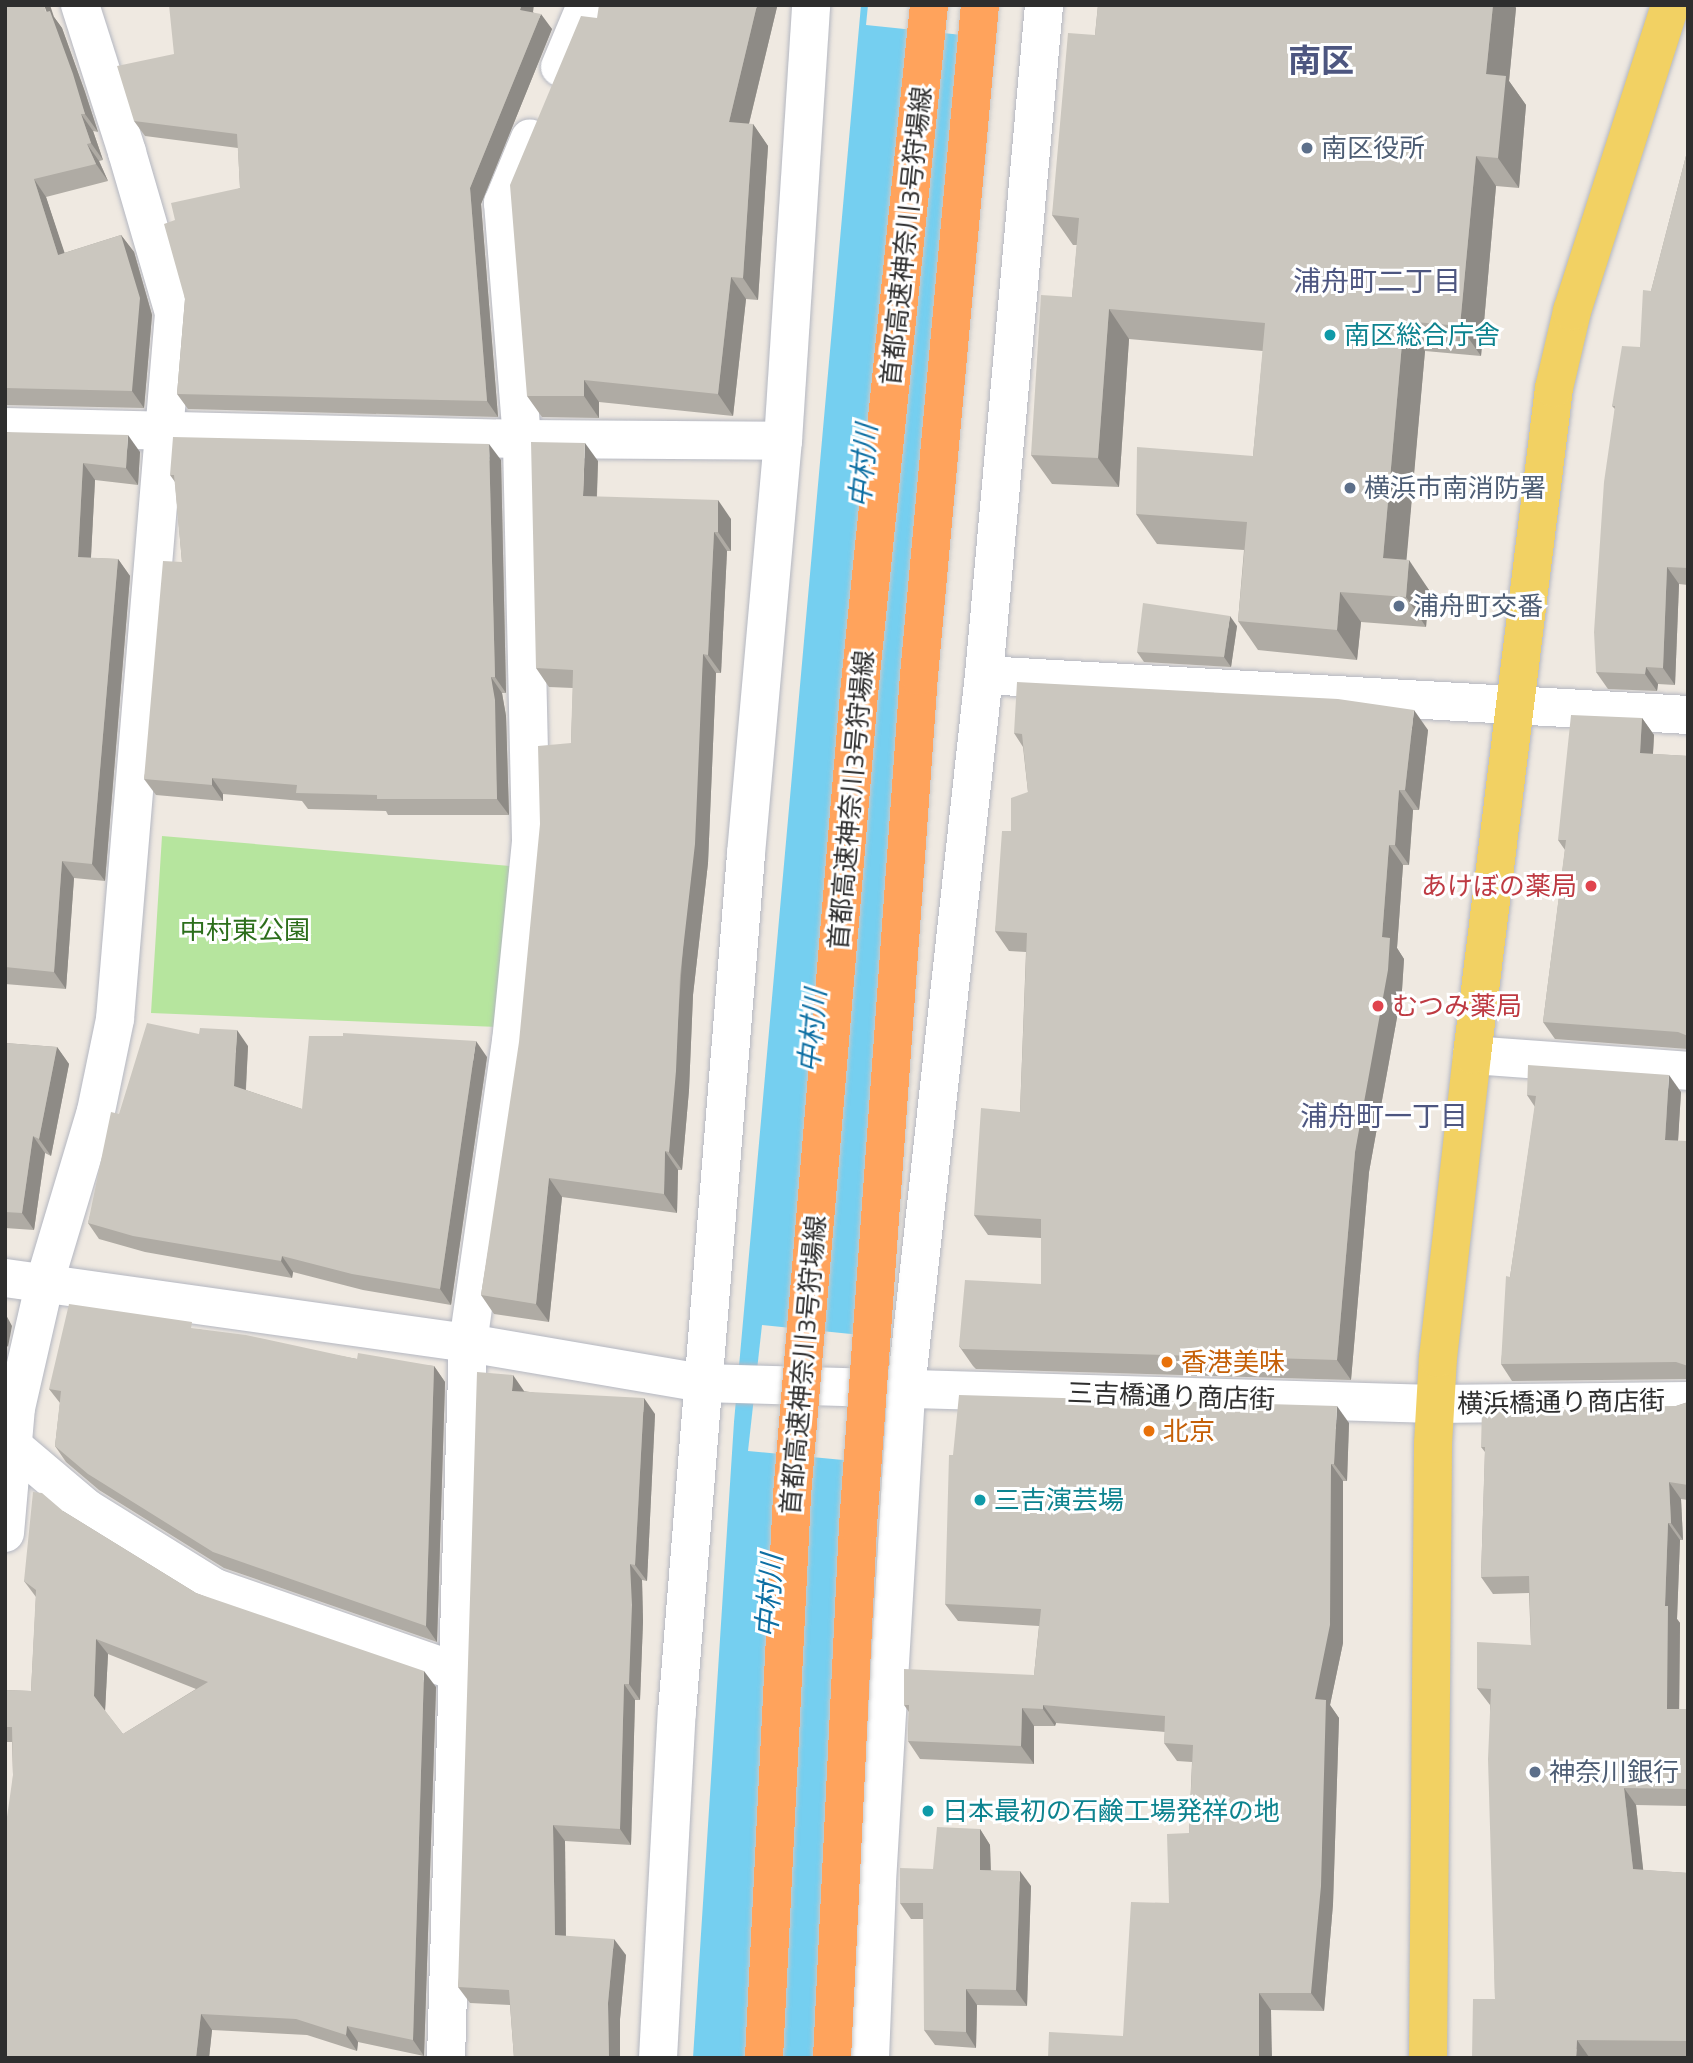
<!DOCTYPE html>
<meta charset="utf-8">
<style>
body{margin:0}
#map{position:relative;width:1693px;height:2063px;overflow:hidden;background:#efe9e1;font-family:"Titillium Web","Noto Sans JP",sans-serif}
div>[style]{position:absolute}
.green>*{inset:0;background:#b6e59e}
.water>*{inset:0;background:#75cff0}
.pier>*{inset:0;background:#efe9e1}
.roads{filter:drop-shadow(0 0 2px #b4b7c1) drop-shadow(0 0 2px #b4b7c1)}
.street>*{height:38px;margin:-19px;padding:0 19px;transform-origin:19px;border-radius:19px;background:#fff}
.secondary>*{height:38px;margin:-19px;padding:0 19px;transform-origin:19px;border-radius:19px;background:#fff}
.primary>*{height:38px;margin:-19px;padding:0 19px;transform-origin:19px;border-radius:19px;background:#f2d163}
.bridges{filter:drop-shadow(0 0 2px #c9c9c9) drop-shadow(0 0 2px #c9c9c9)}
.highway-bridge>*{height:38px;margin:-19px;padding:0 19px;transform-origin:19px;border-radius:19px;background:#ffa35c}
.wall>*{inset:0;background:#afaba4}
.shaded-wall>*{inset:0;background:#8e8b86}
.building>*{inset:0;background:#cbc7bf}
.dots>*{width:19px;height:19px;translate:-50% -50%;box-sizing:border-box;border:4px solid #fff;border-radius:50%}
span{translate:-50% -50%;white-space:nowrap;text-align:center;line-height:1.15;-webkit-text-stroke:6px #fff;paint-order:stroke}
.service-label{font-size:26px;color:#4e5e75}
.left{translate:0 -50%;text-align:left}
.street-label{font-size:26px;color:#2e2e2e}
.culture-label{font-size:26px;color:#0d838f}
.health-label{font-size:26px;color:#be3a42}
.right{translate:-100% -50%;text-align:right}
.park-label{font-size:26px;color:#2c6e1b}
.food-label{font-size:26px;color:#c56008}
.neighbourhood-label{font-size:28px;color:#4d5680}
.water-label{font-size:28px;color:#0d6fa3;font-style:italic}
.district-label{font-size:33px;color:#4d5680;font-weight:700}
.frame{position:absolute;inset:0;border:7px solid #2e2e2e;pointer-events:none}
</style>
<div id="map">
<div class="green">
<i style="clip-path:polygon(162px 836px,510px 866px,498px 1027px,151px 1013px)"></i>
</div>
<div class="water">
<i style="clip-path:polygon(861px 5px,990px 5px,901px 880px,833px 2058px,693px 2058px,734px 1422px)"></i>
</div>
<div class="pier">
<i style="clip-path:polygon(868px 5px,993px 5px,991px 38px,866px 25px)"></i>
<i style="clip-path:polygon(762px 1325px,871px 1336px,864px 1462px,748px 1451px)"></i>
</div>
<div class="roads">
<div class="street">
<i style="left:560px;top:67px;width:67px;rotate:-67.2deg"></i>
<i style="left:5px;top:427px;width:517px;rotate:1.33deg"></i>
<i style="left:522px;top:439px;width:261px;rotate:0.4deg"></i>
<i style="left:984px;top:675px;width:705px;rotate:3.25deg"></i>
<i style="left:1472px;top:1055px;width:217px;rotate:4.2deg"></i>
<i style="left:702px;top:1383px;width:733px;rotate:1.64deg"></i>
<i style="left:1435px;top:1404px;width:253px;rotate:-0.7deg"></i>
<i style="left:13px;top:1446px;width:96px;rotate:40.3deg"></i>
<i style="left:86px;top:1508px;width:152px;rotate:31.8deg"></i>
<i style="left:215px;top:1588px;width:257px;rotate:19.1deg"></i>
<i style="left:5px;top:1533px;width:125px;rotate:-85deg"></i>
<i style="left:16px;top:1408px;width:130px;rotate:-77.1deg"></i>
<i style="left:45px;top:1281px;width:177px;rotate:-73.3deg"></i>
<i style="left:96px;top:1111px;width:94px;rotate:-78.3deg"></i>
<i style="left:115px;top:1019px;width:708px;rotate:-85.22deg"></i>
<i style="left:174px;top:313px;width:168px;rotate:-106.3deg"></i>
<i style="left:127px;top:152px;width:154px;rotate:-107.7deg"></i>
<i style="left:446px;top:2058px;width:715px;rotate:-88.24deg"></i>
<i style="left:468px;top:1343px;width:304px;rotate:-81.9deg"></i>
<i style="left:511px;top:1042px;width:203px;rotate:-84.3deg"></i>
<i style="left:531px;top:840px;width:401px;rotate:-91.3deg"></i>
<i style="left:522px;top:439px;width:237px;rotate:-94.6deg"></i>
<i style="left:503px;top:203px;width:70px;rotate:-67.4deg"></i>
<i style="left:870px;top:2058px;width:176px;rotate:-87.7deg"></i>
<i style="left:877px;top:1882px;width:494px;rotate:-86.6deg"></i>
</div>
<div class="secondary">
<i style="left:5px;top:1278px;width:468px;rotate:8deg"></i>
<i style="left:468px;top:1343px;width:237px;rotate:9.7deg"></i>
<i style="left:906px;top:1389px;width:718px;rotate:-83.77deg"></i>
<i style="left:984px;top:675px;width:673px;rotate:-84.88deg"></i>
<i style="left:658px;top:2058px;width:347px;rotate:-86.9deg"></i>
<i style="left:677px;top:1712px;width:861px;rotate:-85.4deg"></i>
<i style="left:746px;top:854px;width:415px;rotate:-84.9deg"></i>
<i style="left:783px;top:441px;width:437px;rotate:-86.3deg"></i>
</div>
<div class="primary">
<i style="left:1428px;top:2058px;width:614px;rotate:-89.53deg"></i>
<i style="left:1433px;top:1444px;width:86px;rotate:-86.7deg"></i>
<i style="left:1438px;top:1358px;width:305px;rotate:-83.6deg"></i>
<i style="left:1472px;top:1055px;width:672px;rotate:-82.99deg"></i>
<i style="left:1554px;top:388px;width:79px;rotate:-76.8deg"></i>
<i style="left:1572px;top:311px;width:321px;rotate:-72.2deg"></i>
</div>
</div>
<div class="bridges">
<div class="highway-bridge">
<i style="left:764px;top:2058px;width:564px;rotate:-87.15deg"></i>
<i style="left:792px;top:1495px;width:804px;rotate:-85.22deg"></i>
<i style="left:859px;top:694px;width:693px;rotate:-84.2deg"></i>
<i style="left:832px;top:2058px;width:533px;rotate:-87.2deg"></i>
<i style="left:858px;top:1526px;width:852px;rotate:-85.9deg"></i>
<i style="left:919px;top:676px;width:674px;rotate:-84.81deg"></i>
</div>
</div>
<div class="wall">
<i style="clip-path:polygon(5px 5px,54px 17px,62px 28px,85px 92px,98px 132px,93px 131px,103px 160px,99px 161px,108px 181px,46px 197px,64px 253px,121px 235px,134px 252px,152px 315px,144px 408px,6px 405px)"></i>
<i style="clip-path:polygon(1098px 5px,1514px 5px,1516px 8px,1509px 81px,1526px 105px,1519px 188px,1496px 186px,1481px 356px,1425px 351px,1406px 560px,1429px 590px,1426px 627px,1361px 622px,1357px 660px,1258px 650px,1238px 621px,1244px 550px,1157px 544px,1136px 514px,1253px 456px,1263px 351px,1129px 339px,1119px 487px,1052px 484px,1031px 455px,1072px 297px,1077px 245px,1073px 245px,1052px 215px,1095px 35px)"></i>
<i style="clip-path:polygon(777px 7px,749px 124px,753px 124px,768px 146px,758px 300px,746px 299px,733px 416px,599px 402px,599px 418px,542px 417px,527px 396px,597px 18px)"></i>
<i style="clip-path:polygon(533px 12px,552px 29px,481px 204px,498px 417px,188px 409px,177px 394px,185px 299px,175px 220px,240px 188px,238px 148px,145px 136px,134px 121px)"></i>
<i style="clip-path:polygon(1688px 148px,1688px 585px,1679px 584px,1675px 685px,1658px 684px,1657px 691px,1608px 689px,1596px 672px,1615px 409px,1612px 406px,1640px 347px,1651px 291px)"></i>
<i style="clip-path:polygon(5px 432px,140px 452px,138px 485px,95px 480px,91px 558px,118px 559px,130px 576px,105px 881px,74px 878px,66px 989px,5px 984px)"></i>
<i style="clip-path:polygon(501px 460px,506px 693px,502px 693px,506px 716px,509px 815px,388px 815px,386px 811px,308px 809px,302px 801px,223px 794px,223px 801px,156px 795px,144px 779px,182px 562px,175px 482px,170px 475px)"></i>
<i style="clip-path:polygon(598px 461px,597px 497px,731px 519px,731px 551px,727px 551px,721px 673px,716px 673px,708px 863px,693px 995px,689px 1090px,682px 1170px,678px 1170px,677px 1213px,562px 1197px,549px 1322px,494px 1314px,481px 1295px,571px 743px,573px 688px,549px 687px,536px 668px)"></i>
<i style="clip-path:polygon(1237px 626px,1231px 667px,1144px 662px,1137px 652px)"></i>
<i style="clip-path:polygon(1642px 718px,1654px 735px,1653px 754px,1688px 756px,1688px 1049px,1555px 1039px,1543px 1022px,1565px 850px,1558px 840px)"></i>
<i style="clip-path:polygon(1428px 730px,1419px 810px,1413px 810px,1409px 865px,1403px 865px,1397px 948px,1404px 959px,1402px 990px,1369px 1172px,1351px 1380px,976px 1369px,973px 1366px,959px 1346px,1041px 1284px,1041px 1238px,988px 1235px,974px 1215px,1020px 1112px,1026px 952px,1009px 951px,995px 931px,1011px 831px,1028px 792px,1023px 747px,1014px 733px)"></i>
<i style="clip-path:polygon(5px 1043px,57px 1047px,69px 1064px,51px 1156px,45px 1153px,34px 1230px,5px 1228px)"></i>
<i style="clip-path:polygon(248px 1046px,246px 1090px,302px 1109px,487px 1057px,451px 1305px,363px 1290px,293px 1272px,292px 1278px,145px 1252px,99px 1239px,88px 1223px,119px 1114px)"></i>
<i style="clip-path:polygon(1681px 1092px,1678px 1141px,1688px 1141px,1688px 1379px,1512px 1381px,1501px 1364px,1510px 1277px,1535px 1107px,1527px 1095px)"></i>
<i style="clip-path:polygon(197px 1329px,357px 1359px,434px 1366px,445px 1382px,437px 1642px,224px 1568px,99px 1490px,66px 1462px,55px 1446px,60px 1403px,49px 1389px)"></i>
<i style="clip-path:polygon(524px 1391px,655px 1414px,647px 1581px,642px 1580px,643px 1621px,640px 1700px,635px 1700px,631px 1845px,565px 1841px,566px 1936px,626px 1955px,620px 2019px,620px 2058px,514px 2058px,510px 2005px,470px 2003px,458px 1987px)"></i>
<i style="clip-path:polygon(1688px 1402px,1688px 1500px,1681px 1499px,1683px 1540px,1680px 1540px,1677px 1619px,1680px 1623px,1679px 1709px,1688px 1709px,1688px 1806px,1636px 1805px,1643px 1870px,1688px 1873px,1688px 2057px,1589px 2057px,1495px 1999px,1490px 1705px,1477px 1688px,1531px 1645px,1529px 1593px,1493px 1594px,1481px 1577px,1485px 1452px,1481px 1447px,1676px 1406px)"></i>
<i style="clip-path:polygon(1349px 1423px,1347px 1481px,1343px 1481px,1343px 1643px,1330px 1705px,1339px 1718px,1333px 1904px,1324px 2011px,1271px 2010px,1123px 2036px,1169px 1903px,1189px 1833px,1192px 1762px,1177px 1761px,1164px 1743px,1165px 1732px,1056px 1723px,1055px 1726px,1034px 1726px,1034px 1764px,920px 1759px,908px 1741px,909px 1712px,904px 1705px,1034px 1675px,1039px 1626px,958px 1621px,945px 1604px)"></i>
<i style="clip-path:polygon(evenodd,63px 1511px,196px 1593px,436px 1687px,424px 2056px,358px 2042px,357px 2051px,307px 2035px,212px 2030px,209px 2058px,5px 2058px,6px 1972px,13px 1775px,12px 1742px,5px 1742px,5px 1690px,31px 1691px,36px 1597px,24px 1581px,63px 1511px,108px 1654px,196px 1689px,123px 1734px,105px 1711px,108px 1654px)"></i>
<i style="clip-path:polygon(980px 1829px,990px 1845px,991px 1870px,1031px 1886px,1027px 2006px,977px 2005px,976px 2048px,935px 2045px,924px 2030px,924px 1919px,911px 1919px,900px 1903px,933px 1869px)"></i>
</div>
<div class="shaded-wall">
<i style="clip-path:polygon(44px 5px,50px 5px,54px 17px,62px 28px,85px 92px,98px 132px,85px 114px)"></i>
<i style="clip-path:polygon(521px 5px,534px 5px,531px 26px,520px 10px)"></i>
<i style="clip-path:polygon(757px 5px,776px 5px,777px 7px,744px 144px,729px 122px)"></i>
<i style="clip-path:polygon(1493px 5px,1514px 5px,1516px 8px,1509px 81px,1526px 105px,1519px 188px,1498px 158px,1486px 74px)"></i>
<i style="clip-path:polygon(541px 14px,552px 29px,481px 204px,498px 417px,487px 401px,470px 188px)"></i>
<i style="clip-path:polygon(81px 114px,93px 131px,103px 160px,91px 143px)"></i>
<i style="clip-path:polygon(753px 124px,768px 146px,758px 300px,743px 278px)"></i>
<i style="clip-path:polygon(87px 144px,99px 161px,108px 181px,96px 164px)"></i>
<i style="clip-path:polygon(1476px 156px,1496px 186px,1481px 356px,1460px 326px)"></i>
<i style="clip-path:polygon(34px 179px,46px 197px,71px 272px,58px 255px)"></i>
<i style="clip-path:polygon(121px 235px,134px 252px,152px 315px,144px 408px,132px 391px)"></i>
<i style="clip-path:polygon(731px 277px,746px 299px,733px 416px,718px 394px)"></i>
<i style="clip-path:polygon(1109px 309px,1129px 339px,1119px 487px,1098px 458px)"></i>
<i style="clip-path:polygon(1404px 321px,1425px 351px,1404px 588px,1383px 558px)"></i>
<i style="clip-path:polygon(584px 380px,599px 402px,599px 418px,584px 396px)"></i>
<i style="clip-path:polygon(128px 435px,140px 452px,138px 485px,126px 468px)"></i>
<i style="clip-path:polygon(585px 443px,598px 461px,596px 515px,583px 496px)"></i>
<i style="clip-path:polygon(489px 444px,501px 460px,506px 693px,495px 677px)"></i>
<i style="clip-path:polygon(83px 463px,95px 480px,90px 574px,78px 557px)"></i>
<i style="clip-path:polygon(718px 500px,731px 519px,731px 551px,718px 532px)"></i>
<i style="clip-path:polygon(714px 532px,727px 551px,721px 673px,708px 655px)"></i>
<i style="clip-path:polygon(118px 559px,130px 576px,105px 881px,92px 864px)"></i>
<i style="clip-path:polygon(1409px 560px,1429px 590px,1426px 627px,1406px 597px)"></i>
<i style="clip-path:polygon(1667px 567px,1679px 584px,1675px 685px,1663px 668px)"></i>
<i style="clip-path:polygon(1340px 592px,1361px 622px,1357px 660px,1337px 630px)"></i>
<i style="clip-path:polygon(1230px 616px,1237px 626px,1231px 667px,1224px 657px)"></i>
<i style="clip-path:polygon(703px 654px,716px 673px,708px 863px,693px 995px,689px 1090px,682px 1170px,669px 1152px)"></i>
<i style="clip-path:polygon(1646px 667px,1658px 684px,1657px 691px,1645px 674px)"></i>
<i style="clip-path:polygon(491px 677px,502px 693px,506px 716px,509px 815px,497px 799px)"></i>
<i style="clip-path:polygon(1414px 710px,1428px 730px,1419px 810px,1405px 790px)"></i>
<i style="clip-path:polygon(1642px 718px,1654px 735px,1652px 770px,1640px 753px)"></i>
<i style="clip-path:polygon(212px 778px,223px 794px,223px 801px,212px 785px)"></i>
<i style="clip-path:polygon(1399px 790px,1413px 810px,1409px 865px,1395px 845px)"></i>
<i style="clip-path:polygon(1389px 845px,1403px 865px,1397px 948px,1404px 959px,1402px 990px,1369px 1172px,1351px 1380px,1337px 1360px,1355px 1152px,1382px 937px)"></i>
<i style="clip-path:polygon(62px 861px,74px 878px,66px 989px,54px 972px)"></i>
<i style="clip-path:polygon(237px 1030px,248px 1046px,245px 1102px,234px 1086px)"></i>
<i style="clip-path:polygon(476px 1041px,487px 1057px,451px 1305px,440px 1289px)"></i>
<i style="clip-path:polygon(57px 1047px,69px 1064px,51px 1156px,39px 1139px)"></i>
<i style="clip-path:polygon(1669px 1075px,1681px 1092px,1677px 1157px,1665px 1140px)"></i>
<i style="clip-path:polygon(33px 1136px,45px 1153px,34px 1230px,22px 1213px)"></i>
<i style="clip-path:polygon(665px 1151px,678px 1170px,677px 1213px,664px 1194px)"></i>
<i style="clip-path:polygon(549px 1178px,562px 1197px,549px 1322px,536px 1304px)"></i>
<i style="clip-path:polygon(282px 1256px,293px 1272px,292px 1278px,281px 1261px)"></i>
<i style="clip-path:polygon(5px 1313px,12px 1326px,8px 1347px,5px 1343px)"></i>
<i style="clip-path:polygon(434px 1366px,445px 1382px,437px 1642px,426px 1626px)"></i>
<i style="clip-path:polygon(513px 1375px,524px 1391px,523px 1407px,512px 1391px)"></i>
<i style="clip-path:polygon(644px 1398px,655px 1414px,647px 1581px,635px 1565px)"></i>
<i style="clip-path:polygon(1337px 1406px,1349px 1423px,1347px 1481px,1334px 1464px)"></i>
<i style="clip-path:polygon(1331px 1464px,1343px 1481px,1343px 1643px,1330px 1705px,1339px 1718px,1333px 1904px,1324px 2011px,1311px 1993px,1315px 1699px)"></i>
<i style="clip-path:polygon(1669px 1482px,1681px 1499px,1683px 1540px,1671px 1523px)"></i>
<i style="clip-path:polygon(1668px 1523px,1680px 1540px,1677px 1619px,1680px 1623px,1679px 1726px,1667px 1709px,1665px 1606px)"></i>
<i style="clip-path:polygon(630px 1564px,642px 1580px,643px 1621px,640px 1700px,629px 1684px)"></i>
<i style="clip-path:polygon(96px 1639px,108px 1654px,105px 1712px,94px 1696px)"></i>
<i style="clip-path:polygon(424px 1671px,436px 1687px,424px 2056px,413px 2040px)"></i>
<i style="clip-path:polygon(624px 1684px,635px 1700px,631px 1845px,620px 1829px)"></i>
<i style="clip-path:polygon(1043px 1705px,1056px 1723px,1055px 1726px,1043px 1709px)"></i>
<i style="clip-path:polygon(1022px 1708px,1034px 1726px,1034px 1764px,1021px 1746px)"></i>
<i style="clip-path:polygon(1624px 1788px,1636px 1805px,1645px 1886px,1633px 1869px)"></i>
<i style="clip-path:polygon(553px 1825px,565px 1841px,566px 1951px,555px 1935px)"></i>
<i style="clip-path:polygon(980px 1829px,990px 1845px,991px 1885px,980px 1870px)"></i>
<i style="clip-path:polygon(1020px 1871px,1031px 1886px,1027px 2006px,1016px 1990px)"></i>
<i style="clip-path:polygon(614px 1939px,626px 1955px,620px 2019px,620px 2058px,609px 2058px,608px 2003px)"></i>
<i style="clip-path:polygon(966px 1989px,977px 2005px,976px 2048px,966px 2032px)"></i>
<i style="clip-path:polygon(1259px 1993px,1271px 2010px,1272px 2058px,1259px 2058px)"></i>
<i style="clip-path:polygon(201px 2014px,212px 2030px,209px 2058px,196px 2058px)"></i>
<i style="clip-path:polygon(347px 2026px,358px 2042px,357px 2051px,346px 2035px)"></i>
<i style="clip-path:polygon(1577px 2040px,1589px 2057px,1589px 2058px,1576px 2058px)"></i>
</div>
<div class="building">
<i style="clip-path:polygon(5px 5px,44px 5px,46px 12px,50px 11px,73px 74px,85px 114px,81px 114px,91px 143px,87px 144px,96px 164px,34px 179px,58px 255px,121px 235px,140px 298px,132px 391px,5px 388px)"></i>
<i style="clip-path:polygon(169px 5px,521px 5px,520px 10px,541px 14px,470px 188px,487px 401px,177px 394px,185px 299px,164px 224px,175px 220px,171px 203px,240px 188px,237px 134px,134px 121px,117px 66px,174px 54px)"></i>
<i style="clip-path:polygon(599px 5px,757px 5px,729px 122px,753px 124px,743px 278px,731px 277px,718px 394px,584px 380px,584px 396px,527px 396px,510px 185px,581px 16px,597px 18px)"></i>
<i style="clip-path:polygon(1098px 5px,1493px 5px,1486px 74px,1506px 76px,1498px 158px,1476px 156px,1460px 326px,1404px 321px,1383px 558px,1409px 560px,1406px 597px,1340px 592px,1337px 630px,1238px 621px,1247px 522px,1136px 514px,1137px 447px,1253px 456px,1265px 323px,1109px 309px,1098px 458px,1031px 455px,1041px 295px,1072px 297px,1079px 218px,1052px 215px,1068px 33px,1095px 35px)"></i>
<i style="clip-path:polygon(1688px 148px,1688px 568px,1667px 567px,1663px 668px,1646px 667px,1645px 674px,1596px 672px,1594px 632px,1604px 482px,1615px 406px,1612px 406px,1622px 346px,1640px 347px,1643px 290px,1651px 291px)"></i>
<i style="clip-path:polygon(5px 432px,128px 435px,126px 468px,83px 463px,78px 557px,118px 559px,92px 864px,62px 861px,54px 972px,5px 967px)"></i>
<i style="clip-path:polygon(173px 437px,489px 444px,495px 677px,491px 677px,495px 700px,497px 799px,377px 799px,377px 795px,296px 793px,297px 785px,212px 778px,212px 785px,144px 779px,163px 561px,182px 562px,174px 475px,170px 475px)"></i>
<i style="clip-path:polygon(531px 442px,585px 443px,583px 496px,718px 500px,718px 532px,714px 532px,708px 655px,703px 654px,695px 844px,680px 976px,676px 1071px,669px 1152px,665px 1151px,664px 1194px,549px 1178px,536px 1304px,481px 1295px,519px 1042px,540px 824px,538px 746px,571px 743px,573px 670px,536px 668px)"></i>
<i style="clip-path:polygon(1143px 603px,1230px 616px,1224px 657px,1137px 652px)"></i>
<i style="clip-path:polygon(1017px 682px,1338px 699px,1414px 710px,1405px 790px,1399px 790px,1395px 845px,1389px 845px,1382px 937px,1390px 938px,1388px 970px,1355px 1152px,1337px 1360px,962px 1349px,959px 1346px,965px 1280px,1041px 1284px,1041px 1219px,974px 1215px,981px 1108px,1020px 1112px,1027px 933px,995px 931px,1002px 831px,1011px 831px,1011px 798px,1028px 792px,1022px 734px,1014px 733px)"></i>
<i style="clip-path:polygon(1571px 715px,1642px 718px,1640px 753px,1688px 756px,1688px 1036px,1678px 1032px,1543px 1022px,1566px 840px,1558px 840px)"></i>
<i style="clip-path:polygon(147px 1023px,199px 1034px,200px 1028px,237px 1030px,234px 1086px,302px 1109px,309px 1036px,343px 1036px,343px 1033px,476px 1041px,440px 1289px,352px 1274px,282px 1256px,281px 1261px,133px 1236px,88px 1223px,111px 1112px,119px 1114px)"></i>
<i style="clip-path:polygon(5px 1043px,57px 1047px,39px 1139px,33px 1136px,22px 1213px,5px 1212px)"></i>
<i style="clip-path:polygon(1528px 1065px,1669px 1075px,1665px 1140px,1688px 1141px,1688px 1366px,1676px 1362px,1501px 1364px,1506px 1276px,1510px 1277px,1536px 1096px,1527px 1095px)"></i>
<i style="clip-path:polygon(69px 1304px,192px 1322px,191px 1328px,246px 1335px,357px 1359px,358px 1353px,434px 1366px,426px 1626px,213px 1552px,88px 1474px,55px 1446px,61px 1391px,49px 1389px)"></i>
<i style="clip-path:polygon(477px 1372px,513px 1375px,512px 1391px,644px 1398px,635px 1565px,630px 1564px,632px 1605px,629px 1684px,624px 1684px,620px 1829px,553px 1825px,555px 1935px,614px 1939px,608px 2003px,609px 2058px,514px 2058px,509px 1990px,458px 1987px)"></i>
<i style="clip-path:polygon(959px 1395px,1337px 1406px,1334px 1464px,1331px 1464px,1330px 1625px,1315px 1699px,1326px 1700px,1321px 1886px,1311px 1993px,1259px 1993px,1259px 2058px,1048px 2058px,1049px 2032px,1123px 2036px,1131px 1902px,1169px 1903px,1167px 1834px,1189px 1833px,1193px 1745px,1164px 1743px,1165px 1716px,1043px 1705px,1043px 1709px,1022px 1708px,1021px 1746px,908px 1741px,909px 1705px,904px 1705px,904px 1669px,1034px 1675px,1041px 1609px,945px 1604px,949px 1455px,953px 1455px)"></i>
<i style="clip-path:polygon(1688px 1402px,1688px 1485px,1669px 1482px,1671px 1523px,1668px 1523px,1665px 1606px,1668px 1606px,1667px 1709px,1688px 1709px,1688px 1789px,1624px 1788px,1633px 1869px,1688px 1873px,1688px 2041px,1577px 2040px,1576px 2058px,1472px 2058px,1473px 1999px,1495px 1999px,1488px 1759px,1491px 1689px,1477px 1688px,1477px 1642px,1531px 1645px,1529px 1576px,1481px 1577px,1485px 1447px,1481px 1447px,1482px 1408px,1676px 1406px)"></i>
<i style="clip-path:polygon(evenodd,33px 1492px,42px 1493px,63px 1511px,196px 1593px,424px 1671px,413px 2040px,347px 2026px,346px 2035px,296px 2019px,201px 2014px,196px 2058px,5px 2058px,5px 1979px,6px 1972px,5px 1831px,13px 1775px,12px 1727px,5px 1727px,5px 1690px,31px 1691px,36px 1590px,24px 1581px,33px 1492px,96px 1639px,208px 1682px,123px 1734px,94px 1696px,96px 1639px)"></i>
<i style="clip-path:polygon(937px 1827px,980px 1829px,980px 1870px,1020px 1871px,1016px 1990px,966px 1989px,966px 2032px,924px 2030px,923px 1903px,900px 1903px,900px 1868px,933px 1869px)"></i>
</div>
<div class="dots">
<i style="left:1307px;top:148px;background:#5c6f8a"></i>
<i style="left:1330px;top:335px;background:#0f9aa8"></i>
<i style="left:1350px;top:488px;background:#5c6f8a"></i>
<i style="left:1399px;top:606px;background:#5c6f8a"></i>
<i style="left:1591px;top:886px;background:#e0444e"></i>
<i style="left:1378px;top:1006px;background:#e0444e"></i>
<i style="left:1167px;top:1362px;background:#e8710a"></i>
<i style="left:1149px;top:1431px;background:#e8710a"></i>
<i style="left:980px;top:1500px;background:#0f9aa8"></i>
<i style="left:1535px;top:1772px;background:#5c6f8a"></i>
<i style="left:928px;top:1811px;background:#0f9aa8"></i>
</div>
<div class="service-label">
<span class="left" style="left:1321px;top:148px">南区役所</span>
<span class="left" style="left:1364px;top:488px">横浜市南消防署</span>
<span class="left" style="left:1413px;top:606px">浦舟町交番</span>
<span class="left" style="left:1549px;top:1772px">神奈川銀行</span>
</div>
<div class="street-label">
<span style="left:906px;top:236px;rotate:-84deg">首都高速神奈川3号狩場線</span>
<span style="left:851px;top:800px;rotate:-85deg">首都高速神奈川3号狩場線</span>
<span style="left:803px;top:1365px;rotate:-85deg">首都高速神奈川3号狩場線</span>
<span style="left:1171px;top:1396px;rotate:2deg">三吉橋通り商店街</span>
<span style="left:1561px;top:1402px;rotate:-1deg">横浜橋通り商店街</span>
</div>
<div class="culture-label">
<span class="left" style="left:1344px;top:335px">南区総合庁舎</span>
<span class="left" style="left:994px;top:1500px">三吉演芸場</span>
<span class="left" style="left:942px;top:1811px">日本最初の石鹸工場発祥の地</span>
</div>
<div class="health-label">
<span class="right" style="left:1577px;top:886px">あけぼの薬局</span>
<span class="left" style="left:1392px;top:1006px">むつみ薬局</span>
</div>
<div class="park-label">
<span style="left:245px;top:930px">中村東公園</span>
</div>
<div class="food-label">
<span class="left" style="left:1181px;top:1362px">香港美味</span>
<span class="left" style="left:1163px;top:1431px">北京</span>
</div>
<div class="neighbourhood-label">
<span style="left:1377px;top:281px">浦舟町二丁目</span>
<span style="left:1384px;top:1116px">浦舟町一丁目</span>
</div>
<div class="water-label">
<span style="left:863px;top:466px;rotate:-85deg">中村川</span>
<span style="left:812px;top:1031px;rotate:-85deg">中村川</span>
<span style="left:769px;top:1596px;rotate:-86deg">中村川</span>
</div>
<div class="district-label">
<span style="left:1321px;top:61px">南区</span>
</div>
<div class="frame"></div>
</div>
